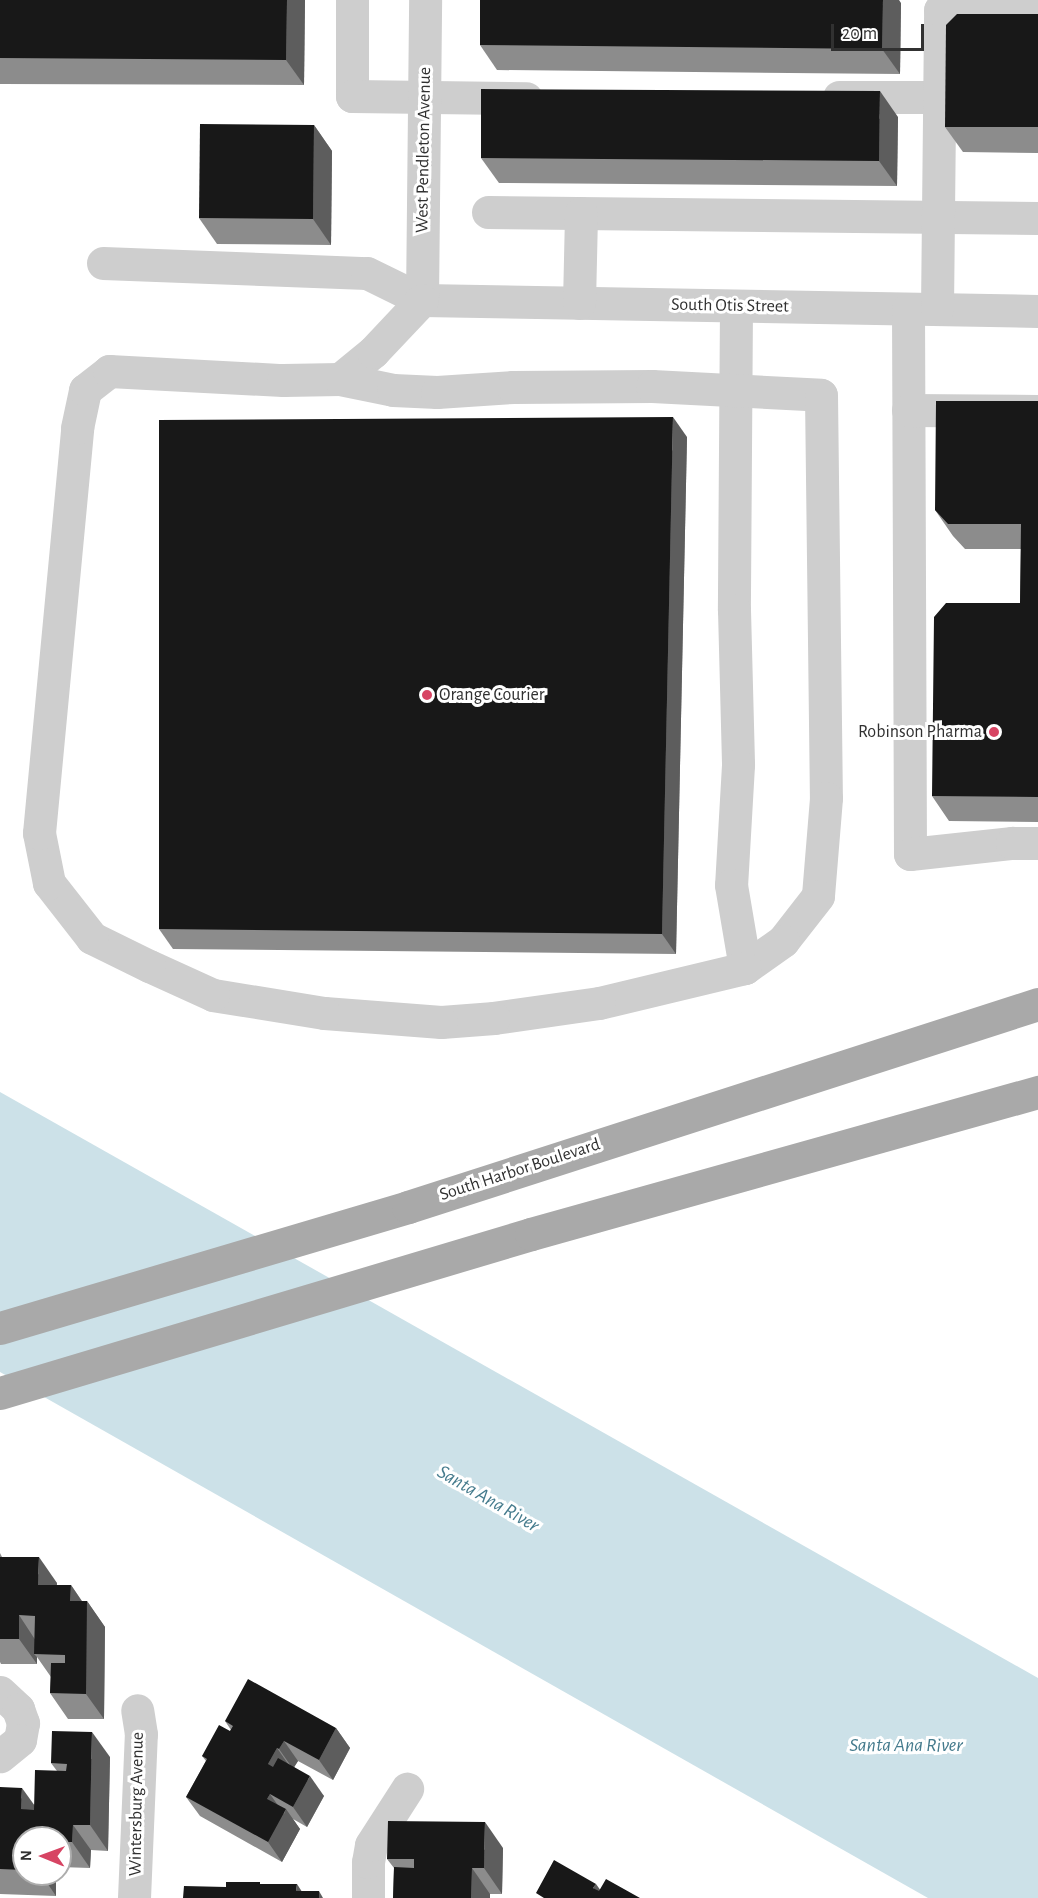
<!DOCTYPE html>
<style>
body{margin:0}
#map{position:relative;width:1038px;height:1898px;overflow:hidden;background:#fff;font-family:"Alegreya Sans",sans-serif}
div>[style]{position:absolute}
.water>*{inset:0;background:#cce1e8}
.minor>*{height:33px;margin:-16.5px;padding:0 16.5px;transform-origin:16.5px;border-radius:16.5px;background:#cecece}
.major>*{height:33px;margin:-16.5px;padding:0 16.5px;transform-origin:16.5px;border-radius:16.5px;background:#a9a9a9}
.wall>*{inset:0;background:#8c8c8c}
.shaded-wall>*{inset:0;background:#5d5d5d}
.building>*{inset:0;background:#181818}
.dots>*{width:16px;height:16px;translate:-50% -50%;box-sizing:border-box;border:3px solid #fff;border-radius:50%}
span{translate:-50% -50%;white-space:nowrap;text-align:center;line-height:1.15;-webkit-text-stroke:6px #fff;paint-order:stroke}
.street-label{font-size:18px;color:#313131}
.poi-label{font-size:18px;color:#313131}
.left{translate:0 -50%;text-align:left}
.right{translate:-100% -50%;text-align:right}
.water-label{font-size:20px;color:#457b8d;font-style:italic}
.north{position:absolute;left:12px;top:1826px;width:60px;height:60px;box-sizing:border-box;background:#fff;border:2px solid #adadad;border-radius:50%;rotate:271deg;font-size:16px;font-weight:700;line-height:24px;text-align:center;color:#313131}
.north::after{content:'';display:block;margin:auto;width:21px;height:27px;background:#d74463;clip-path:polygon(50% 0,100% 100%,50% 72%,0 100%)}
.scale{position:absolute;left:831px;top:24px;width:93px;height:27px;box-sizing:border-box;border:3px solid #313131;border-top:0;padding-left:8px;font-size:18px;line-height:21px;white-space:nowrap;color:#313131;-webkit-text-stroke:4px #fff;paint-order:stroke}
</style>
<div id="map">
<div class="water">
<i style="clip-path:polygon(0 1092px,1038px 1678px,1038px 1898px,928px 1898px,0 1372px)"></i>
</div>
<div class="minor">
<i style="left:352px;top:0;width:96px;rotate:90deg"></i>
<i style="left:352px;top:96px;width:174px;rotate:0.7deg"></i>
<i style="left:839px;top:97px;width:100px"></i>
<i style="left:488px;top:212px;width:550px;rotate:0.63deg"></i>
<i style="left:103px;top:263px;width:264px;rotate:2.2deg"></i>
<i style="left:367px;top:273px;width:61px;rotate:26.1deg"></i>
<i style="left:422px;top:300px;width:616px;rotate:1.02deg"></i>
<i style="left:422px;top:300px;width:300px;rotate:-89.4deg"></i>
<i style="left:579px;top:303px;width:90px;rotate:-88.7deg"></i>
<i style="left:736px;top:306px;width:304px;rotate:90.4deg"></i>
<i style="left:734px;top:610px;width:155px;rotate:88.5deg"></i>
<i style="left:738px;top:765px;width:120px;rotate:93.3deg"></i>
<i style="left:731px;top:885px;width:84px;rotate:80.4deg"></i>
<i style="left:908px;top:309px;width:545px;rotate:89.79deg"></i>
<i style="left:910px;top:854px;width:103px;rotate:-6.2deg"></i>
<i style="left:1012px;top:843px;width:26px"></i>
<i style="left:937px;top:309px;width:299px;rotate:-89.4deg"></i>
<i style="left:940px;top:10px;width:98px"></i>
<i style="left:340px;top:379px;width:54px;rotate:11.7deg"></i>
<i style="left:393px;top:390px;width:44px;rotate:2.6deg"></i>
<i style="left:437px;top:392px;width:76px;rotate:-3.8deg"></i>
<i style="left:513px;top:387px;width:139px;rotate:-0.4deg"></i>
<i style="left:652px;top:386px;width:169px;rotate:3deg"></i>
<i style="left:821px;top:395px;width:403px;rotate:89.3deg"></i>
<i style="left:826px;top:798px;width:98px;rotate:94.7deg"></i>
<i style="left:818px;top:896px;width:57px;rotate:127.9deg"></i>
<i style="left:783px;top:941px;width:47px;rotate:144.6deg"></i>
<i style="left:745px;top:968px;width:150px;rotate:166.5deg"></i>
<i style="left:599px;top:1003px;width:106px;rotate:171.9deg"></i>
<i style="left:494px;top:1018px;width:53px;rotate:175.7deg"></i>
<i style="left:441px;top:1022px;width:117px;rotate:-175.6deg"></i>
<i style="left:324px;top:1013px;width:112px;rotate:-170.8deg"></i>
<i style="left:213px;top:995px;width:70px;rotate:-155.6deg"></i>
<i style="left:149px;top:966px;width:64px;rotate:-153.8deg"></i>
<i style="left:92px;top:938px;width:70px;rotate:-128deg"></i>
<i style="left:49px;top:883px;width:51px;rotate:-101.3deg"></i>
<i style="left:39px;top:833px;width:407px;rotate:-84.6deg"></i>
<i style="left:77px;top:428px;width:39px;rotate:-78deg"></i>
<i style="left:85px;top:390px;width:31px;rotate:-38deg"></i>
<i style="left:109px;top:371px;width:174px;rotate:3deg"></i>
<i style="left:283px;top:380px;width:57px;rotate:-1deg"></i>
<i style="left:340px;top:379px;width:43px;rotate:-39.3deg"></i>
<i style="left:373px;top:352px;width:71px;rotate:-46.7deg"></i>
<i style="left:908px;top:410px;width:130px;rotate:0.4deg"></i>
<i style="left:0;top:1692px;width:25px;rotate:43deg"></i>
<i style="left:18px;top:1709px;width:15px;rotate:70deg"></i>
<i style="left:23px;top:1723px;width:17px;rotate:100deg"></i>
<i style="left:20px;top:1740px;width:26px;rotate:141deg"></i>
<i style="left:134px;top:1898px;width:164px;rotate:-87.6deg"></i>
<i style="left:141px;top:1734px;width:24px;rotate:-99deg"></i>
<i style="left:368px;top:1898px;width:36px;rotate:-90deg"></i>
<i style="left:368px;top:1862px;width:17px;rotate:-80deg"></i>
<i style="left:371px;top:1845px;width:67px;rotate:-57.3deg"></i>
</div>
<div class="major">
<i style="left:0;top:1328px;width:426px;rotate:-16.5deg"></i>
<i style="left:408px;top:1207px;width:662px;rotate:-17.86deg"></i>
<i style="left:0;top:1393px;width:554px;rotate:-16.67deg"></i>
<i style="left:531px;top:1234px;width:527px;rotate:-15.65deg"></i>
</div>
<div class="wall">
<i style="clip-path:polygon(0 0,305px 0,304px 85px,0 84px)"></i>
<i style="clip-path:polygon(901px 3px,900px 74px,497px 70px,480px 45px)"></i>
<i style="clip-path:polygon(1038px 14px,1038px 153px,963px 152px,945px 127px)"></i>
<i style="clip-path:polygon(898px 117px,897px 186px,499px 183px,481px 158px)"></i>
<i style="clip-path:polygon(314px 125px,332px 151px,331px 245px,217px 244px,199px 218px)"></i>
<i style="clip-path:polygon(1038px 401px,1038px 822px,949px 821px,932px 796px,1020px 603px,1021px 549px,965px 549px,953px 536px,935px 510px)"></i>
<i style="clip-path:polygon(687px 437px,676px 954px,173px 949px,159px 929px)"></i>
<i style="clip-path:polygon(0 1553px,2px 1557px,57px 1583px,56px 1585px,71px 1585px,82px 1601px,87px 1601px,105px 1627px,104px 1719px,68px 1719px,50px 1693px,51px 1677px,37px 1657px,37px 1664px,1px 1664px,0 1662px)"></i>
<i style="clip-path:polygon(225px 1721px,336px 1728px,350px 1748px,333px 1780px,298px 1761px,294px 1767px,324px 1796px,307px 1827px,293px 1819px,300px 1829px,282px 1862px,200px 1816px,186px 1797px,206px 1761px,202px 1756px,231px 1730px)"></i>
<i style="clip-path:polygon(110px 1757px,108px 1851px,91px 1850px,90px 1868px,60px 1867px,60px 1838px,24px 1838px,24px 1874px,56px 1874px,56px 1896px,0 1894px,0 1787px,34px 1805px,57px 1771px,51px 1763px)"></i>
<i style="clip-path:polygon(503px 1848px,502px 1894px,490px 1894px,490px 1898px,393px 1898px,394px 1868px,387px 1859px)"></i>
</div>
<div class="shaded-wall">
<i style="clip-path:polygon(287px 0,305px 0,304px 85px,286px 60px)"></i>
<i style="clip-path:polygon(883px 0,899px 0,901px 3px,900px 74px,882px 49px)"></i>
<i style="clip-path:polygon(880px 91px,898px 117px,897px 186px,879px 161px)"></i>
<i style="clip-path:polygon(314px 125px,332px 151px,331px 245px,313px 219px)"></i>
<i style="clip-path:polygon(673px 417px,687px 437px,676px 954px,662px 934px)"></i>
<i style="clip-path:polygon(39px 1557px,57px 1583px,56px 1610px,38px 1585px)"></i>
<i style="clip-path:polygon(71px 1585px,87px 1609px,87px 1601px,105px 1627px,104px 1719px,86px 1694px,70px 1601px)"></i>
<i style="clip-path:polygon(19px 1615px,36px 1641px,34px 1654px,37px 1657px,37px 1664px,19px 1639px)"></i>
<i style="clip-path:polygon(336px 1728px,350px 1748px,333px 1780px,319px 1760px)"></i>
<i style="clip-path:polygon(92px 1732px,110px 1757px,108px 1851px,90px 1825px)"></i>
<i style="clip-path:polygon(284px 1741px,298px 1761px,293px 1769px,279px 1749px)"></i>
<i style="clip-path:polygon(277px 1748px,291px 1768px,282px 1784px,268px 1764px)"></i>
<i style="clip-path:polygon(310px 1776px,324px 1796px,307px 1827px,293px 1807px)"></i>
<i style="clip-path:polygon(22px 1788px,40px 1813px,21px 1809px)"></i>
<i style="clip-path:polygon(270px 1794px,284px 1814px,286px 1809px,300px 1829px,282px 1862px,268px 1842px,267px 1799px)"></i>
<i style="clip-path:polygon(485px 1822px,503px 1848px,502px 1894px,484px 1868px)"></i>
<i style="clip-path:polygon(73px 1825px,91px 1850px,90px 1868px,72px 1842px)"></i>
<i style="clip-path:polygon(472px 1868px,490px 1894px,490px 1898px,471px 1898px)"></i>
<i style="clip-path:polygon(41px 1874px,56px 1874px,56px 1896px)"></i>
<i style="clip-path:polygon(297px 1884px,306px 1898px,296px 1891px)"></i>
<i style="clip-path:polygon(596px 1884px,606px 1898px,593px 1888px)"></i>
<i style="clip-path:polygon(319px 1891px,323px 1898px,319px 1898px)"></i>
</div>
<div class="building">
<i style="clip-path:polygon(0 0,287px 0,286px 60px,0 58px)"></i>
<i style="clip-path:polygon(480px 0,883px 0,882px 49px,480px 45px)"></i>
<i style="clip-path:polygon(957px 14px,1038px 14px,1038px 127px,945px 127px,946px 25px)"></i>
<i style="clip-path:polygon(481px 89px,880px 91px,879px 161px,481px 158px)"></i>
<i style="clip-path:polygon(200px 124px,314px 125px,313px 219px,199px 218px)"></i>
<i style="clip-path:polygon(936px 401px,1038px 401px,1038px 797px,932px 796px,934px 617px,946px 603px,1020px 603px,1021px 524px,948px 524px,935px 510px)"></i>
<i style="clip-path:polygon(673px 417px,662px 934px,159px 929px,159px 420px)"></i>
<i style="clip-path:polygon(0 1557px,39px 1557px,38px 1585px,71px 1585px,70px 1601px,87px 1601px,86px 1694px,50px 1693px,51px 1663px,65px 1663px,65px 1655px,34px 1654px,35px 1616px,19px 1615px,19px 1639px,0 1639px)"></i>
<i style="clip-path:polygon(248px 1679px,336px 1728px,319px 1760px,284px 1741px,279px 1749px,277px 1748px,268px 1764px,273px 1767px,278px 1758px,310px 1776px,293px 1807px,270px 1794px,267px 1799px,286px 1809px,268px 1842px,186px 1797px,207px 1759px,202px 1756px,219px 1725px,230px 1731px,233px 1726px,225px 1721px)"></i>
<i style="clip-path:polygon(52px 1731px,92px 1732px,90px 1825px,73px 1825px,72px 1842px,60px 1842px,60px 1838px,24px 1838px,24px 1870px,0 1869px,0 1787px,22px 1788px,21px 1809px,34px 1810px,35px 1770px,66px 1771px,67px 1764px,51px 1763px)"></i>
<i style="clip-path:polygon(388px 1821px,485px 1822px,484px 1868px,472px 1868px,471px 1898px,393px 1898px,394px 1867px,414px 1868px,414px 1859px,387px 1859px)"></i>
<i style="clip-path:polygon(554px 1860px,596px 1884px,593px 1888px,599px 1891px,606px 1879px,640px 1898px,544px 1898px,536px 1893px)"></i>
<i style="clip-path:polygon(226px 1882px,260px 1882px,260px 1884px,297px 1884px,296px 1891px,319px 1891px,319px 1898px,183px 1898px,184px 1886px,226px 1887px)"></i>
</div>
<div class="dots">
<i style="left:427px;top:695px;background:#d74463"></i>
<i style="left:994px;top:732px;background:#d74463"></i>
</div>
<div class="street-label">
<span style="left:424px;top:150px;rotate:-89deg">West Pendleton Avenue</span>
<span style="left:730px;top:306px;rotate:1deg">South Otis Street</span>
<span style="left:520px;top:1170px;rotate:-18deg">South Harbor Boulevard</span>
<span style="left:137px;top:1804px;rotate:-89deg">Wintersburg Avenue</span>
</div>
<div class="poi-label">
<span class="left" style="left:439px;top:695px">Orange Courier</span>
<span class="right" style="left:982px;top:732px">Robinson Pharma</span>
</div>
<div class="water-label">
<span style="left:488px;top:1499px;rotate:30deg">Santa Ana River</span>
<span style="left:906px;top:1745px">Santa Ana River</span>
</div>
<div class="north">N</div>
<div class="scale">20 m</div>
</div>
